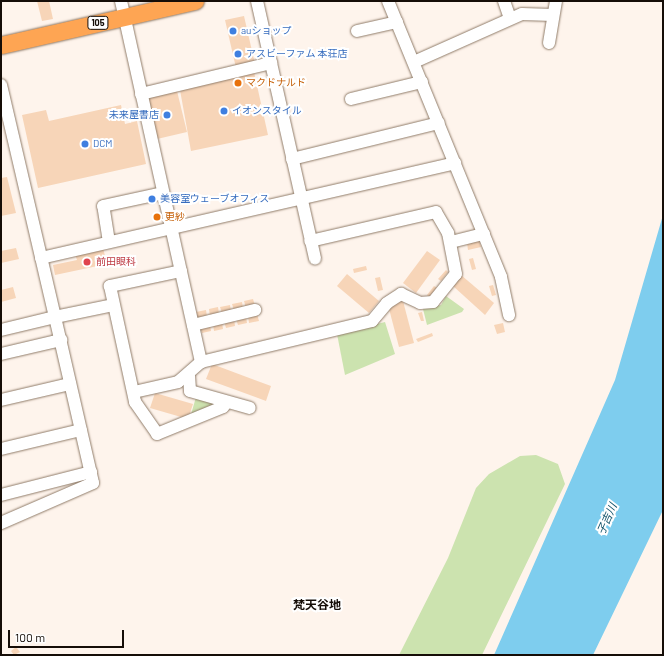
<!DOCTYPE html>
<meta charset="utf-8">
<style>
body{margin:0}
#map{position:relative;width:664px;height:656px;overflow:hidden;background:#fef4ec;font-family:Barlow,"Noto Sans JP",sans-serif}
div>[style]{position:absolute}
.green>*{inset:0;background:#cce3af}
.water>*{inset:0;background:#7ecdee}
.building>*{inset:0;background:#f7d5b8}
.roads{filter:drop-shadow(0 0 1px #907c69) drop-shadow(0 0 1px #907c69)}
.minor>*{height:12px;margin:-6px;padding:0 6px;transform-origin:6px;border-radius:6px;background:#fff}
.highway>*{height:17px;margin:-8.5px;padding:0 8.5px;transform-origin:8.5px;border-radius:8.5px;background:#fea553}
.dots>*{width:11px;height:11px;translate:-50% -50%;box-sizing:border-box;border:2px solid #fff;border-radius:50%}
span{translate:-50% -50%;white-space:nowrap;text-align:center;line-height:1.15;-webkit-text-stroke:4px #fff;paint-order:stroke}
.shield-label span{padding:1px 3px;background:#fff;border:1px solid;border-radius:3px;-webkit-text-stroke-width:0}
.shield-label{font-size:9px;color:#150d07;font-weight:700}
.shop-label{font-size:10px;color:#366cbe}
.left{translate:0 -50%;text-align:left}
.right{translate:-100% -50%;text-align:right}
.food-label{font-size:10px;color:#c56008}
.health-label{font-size:10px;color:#be3a42}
.water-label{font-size:11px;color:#12536a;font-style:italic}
.quarter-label{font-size:12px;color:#150d07;font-weight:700}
.frame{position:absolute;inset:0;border:2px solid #150d07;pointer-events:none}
.scale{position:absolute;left:8px;top:630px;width:116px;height:18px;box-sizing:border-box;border:2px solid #150d07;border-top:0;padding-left:5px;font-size:12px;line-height:14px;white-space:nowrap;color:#150d07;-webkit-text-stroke:3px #fff;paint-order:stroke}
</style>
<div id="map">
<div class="green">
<i style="clip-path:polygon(446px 296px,464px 309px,462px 312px,427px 325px,423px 309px,441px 305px)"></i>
<i style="clip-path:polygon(385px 322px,395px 354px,345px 375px,337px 334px)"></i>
<i style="clip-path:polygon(196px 397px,222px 406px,190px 418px)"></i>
<i style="clip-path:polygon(536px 455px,558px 464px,565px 484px,482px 655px,399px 655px,448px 558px,476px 488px,489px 474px,520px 456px)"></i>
</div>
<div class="water">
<i style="clip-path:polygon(663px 215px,663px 510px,593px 655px,494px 655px,615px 380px)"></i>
</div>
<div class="building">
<i style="clip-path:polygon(37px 1px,49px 1px,53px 19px,42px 21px)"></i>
<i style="clip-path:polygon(244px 16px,255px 64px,236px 68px,225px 20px)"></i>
<i style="clip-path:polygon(254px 72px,268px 135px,191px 151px,180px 90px)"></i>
<i style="clip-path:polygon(177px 91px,187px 132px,157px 139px,148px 98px)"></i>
<i style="clip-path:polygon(121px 105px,125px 124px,137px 121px,146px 164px,38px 188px,22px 115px,46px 110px,49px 121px)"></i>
<i style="clip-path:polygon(7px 177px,16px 213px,1px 216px,1px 178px)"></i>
<i style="clip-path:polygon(479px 240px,481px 247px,468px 250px,467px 243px)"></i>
<i style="clip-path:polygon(16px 248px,19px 259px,1px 263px,1px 251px)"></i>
<i style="clip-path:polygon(103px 248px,107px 264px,55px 275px,53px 265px,77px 260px,75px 254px)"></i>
<i style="clip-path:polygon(427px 251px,440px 260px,416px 293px,403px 283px)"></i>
<i style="clip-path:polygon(473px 258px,476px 269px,472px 270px,469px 259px)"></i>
<i style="clip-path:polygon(366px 266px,367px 270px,354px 273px,353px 269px)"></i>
<i style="clip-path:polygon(446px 270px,448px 272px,441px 281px,438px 279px)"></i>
<i style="clip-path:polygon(347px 274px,379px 301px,369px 313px,337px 286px)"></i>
<i style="clip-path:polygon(461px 275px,494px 303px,485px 315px,453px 286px)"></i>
<i style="clip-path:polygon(380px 277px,383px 290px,378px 291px,375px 278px)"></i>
<i style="clip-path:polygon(493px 285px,496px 295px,492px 296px,489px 286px)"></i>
<i style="clip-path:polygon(434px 286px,437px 288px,429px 297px,427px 295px)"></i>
<i style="clip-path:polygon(13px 287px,16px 298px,1px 302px,1px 290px)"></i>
<i style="clip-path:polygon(253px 299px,255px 306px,246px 308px,244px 301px)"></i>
<i style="clip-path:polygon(403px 301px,414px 343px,399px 347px,388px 305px)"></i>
<i style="clip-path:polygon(242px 302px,243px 308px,234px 310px,232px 304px)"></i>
<i style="clip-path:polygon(230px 305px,231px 311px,222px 313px,220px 307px)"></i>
<i style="clip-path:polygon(218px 307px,219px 314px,210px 316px,209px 309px)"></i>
<i style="clip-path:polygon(206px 310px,207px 317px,198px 319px,196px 312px)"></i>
<i style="clip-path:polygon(422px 312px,424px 321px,421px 321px,418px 313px)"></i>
<i style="clip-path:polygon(257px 314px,259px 321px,249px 323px,248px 316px)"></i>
<i style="clip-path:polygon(246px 317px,247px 323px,238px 325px,236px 319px)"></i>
<i style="clip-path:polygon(234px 319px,235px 326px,226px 328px,224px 321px)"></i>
<i style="clip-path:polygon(222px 322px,223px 329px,214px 331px,213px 324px)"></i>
<i style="clip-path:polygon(503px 323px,505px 332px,497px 334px,494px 325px)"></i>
<i style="clip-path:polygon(210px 325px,211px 331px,202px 333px,200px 327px)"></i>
<i style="clip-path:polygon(432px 333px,433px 336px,418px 342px,416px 339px)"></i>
<i style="clip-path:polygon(212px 364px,271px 386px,266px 401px,206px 379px)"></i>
<i style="clip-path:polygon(155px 393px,193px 404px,188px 419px,150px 408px)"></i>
<i style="clip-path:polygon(16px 647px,20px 652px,14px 655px,11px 651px)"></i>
</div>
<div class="roads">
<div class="minor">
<i style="left:121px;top:1px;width:370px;rotate:77.5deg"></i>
<i style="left:257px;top:1px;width:264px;rotate:77.3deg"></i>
<i style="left:388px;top:1px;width:298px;rotate:67.7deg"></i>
<i style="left:501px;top:277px;width:39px;rotate:78deg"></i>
<i style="left:504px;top:1px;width:18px;rotate:71deg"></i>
<i style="left:357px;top:31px;width:41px;rotate:-12.7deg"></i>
<i style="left:549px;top:43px;width:43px;rotate:-80.5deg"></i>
<i style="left:414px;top:62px;width:118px;rotate:-24deg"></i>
<i style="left:522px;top:14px;width:31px;rotate:2deg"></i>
<i style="left:1px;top:85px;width:238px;rotate:76.9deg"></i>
<i style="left:55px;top:317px;width:59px;rotate:-11.7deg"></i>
<i style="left:141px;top:94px;width:134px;rotate:-13.4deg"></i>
<i style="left:351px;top:99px;width:73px;rotate:-13.5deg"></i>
<i style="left:292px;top:159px;width:151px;rotate:-13.8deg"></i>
<i style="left:109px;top:242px;width:36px;rotate:-99deg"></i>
<i style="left:103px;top:206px;width:61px;rotate:-12.2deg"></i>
<i style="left:451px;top:242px;width:34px;rotate:-14deg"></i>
<i style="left:41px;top:258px;width:425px;rotate:-12.9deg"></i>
<i style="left:181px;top:271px;width:73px;rotate:168.1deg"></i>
<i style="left:110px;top:286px;width:119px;rotate:77.8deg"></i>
<i style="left:135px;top:402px;width:39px;rotate:55deg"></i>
<i style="left:157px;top:434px;width:71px;rotate:-22.2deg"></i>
<i style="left:223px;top:407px;width:6px;rotate:-51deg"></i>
<i style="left:193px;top:325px;width:64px;rotate:-13.6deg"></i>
<i style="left:1px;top:330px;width:56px;rotate:-13.5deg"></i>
<i style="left:55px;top:317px;width:170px;rotate:77.1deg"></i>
<i style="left:93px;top:483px;width:100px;rotate:156.5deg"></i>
<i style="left:1px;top:354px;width:62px;rotate:-13.1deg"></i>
<i style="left:189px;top:376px;width:15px;rotate:86deg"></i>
<i style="left:190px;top:391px;width:62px;rotate:15.8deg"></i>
<i style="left:134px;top:392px;width:45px;rotate:-12.8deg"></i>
<i style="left:178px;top:382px;width:30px;rotate:-41deg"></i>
<i style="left:201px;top:362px;width:176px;rotate:-13.5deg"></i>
<i style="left:372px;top:321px;width:23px;rotate:-50deg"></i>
<i style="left:387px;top:303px;width:17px;rotate:-33deg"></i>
<i style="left:401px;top:294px;width:21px;rotate:25deg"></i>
<i style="left:420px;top:303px;width:13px;rotate:-4deg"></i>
<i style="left:433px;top:302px;width:36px;rotate:-51deg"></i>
<i style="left:456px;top:274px;width:42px;rotate:-101deg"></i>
<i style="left:448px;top:233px;width:24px;rotate:-120deg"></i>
<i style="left:436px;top:212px;width:129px;rotate:167deg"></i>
<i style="left:1px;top:400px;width:71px;rotate:-13.1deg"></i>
<i style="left:1px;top:449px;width:82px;rotate:-13.4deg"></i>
<i style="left:1px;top:495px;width:93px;rotate:-14.3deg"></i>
</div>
<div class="highway">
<i style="left:1px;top:45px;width:199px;rotate:-12.8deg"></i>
</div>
</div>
<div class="dots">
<i style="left:233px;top:31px;background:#3f7fe0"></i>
<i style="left:238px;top:54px;background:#3f7fe0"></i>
<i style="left:238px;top:83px;background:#e8710a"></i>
<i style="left:224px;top:111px;background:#3f7fe0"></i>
<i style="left:167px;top:115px;background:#3f7fe0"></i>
<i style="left:85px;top:144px;background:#3f7fe0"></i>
<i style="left:152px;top:199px;background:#3f7fe0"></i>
<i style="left:157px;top:217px;background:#e8710a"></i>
<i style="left:87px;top:262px;background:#e0444e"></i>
</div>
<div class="shield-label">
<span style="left:98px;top:23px">105</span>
</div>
<div class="shop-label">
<span class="left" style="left:241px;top:31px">auショップ</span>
<span class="left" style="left:246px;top:54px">アスビーファム 本荘店</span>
<span class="left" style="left:232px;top:111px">イオンスタイル</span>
<span class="right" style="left:159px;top:115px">未来屋書店</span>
<span class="left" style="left:93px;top:144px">DCM</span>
<span class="left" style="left:160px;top:199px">美容室ウェーブオフィス</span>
</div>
<div class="food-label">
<span class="left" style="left:246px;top:83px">マクドナルド</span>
<span class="left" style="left:165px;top:217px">更紗</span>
</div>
<div class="health-label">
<span class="left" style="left:96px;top:262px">前田眼科</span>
</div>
<div class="water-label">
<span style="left:607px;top:519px;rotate:-66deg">子吉川</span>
</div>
<div class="quarter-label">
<span style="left:317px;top:605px">梵天谷地</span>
</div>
<div class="frame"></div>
<div class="scale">100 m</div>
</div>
